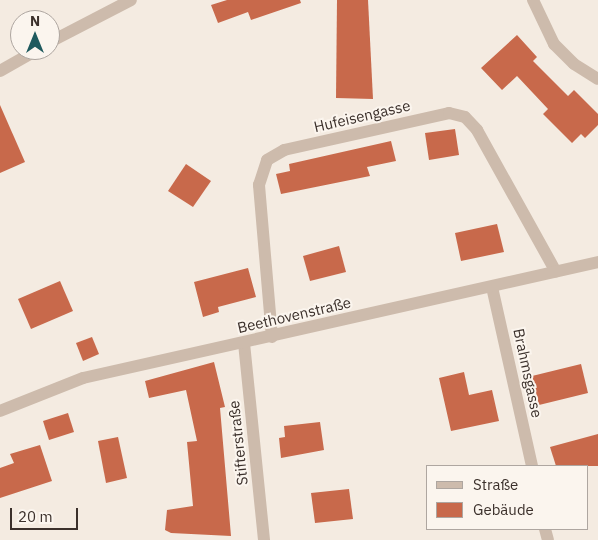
<!DOCTYPE html>
<meta charset="utf-8">
<style>
body{margin:0}
#map{position:relative;width:598px;height:540px;overflow:hidden;background:#f4ebe1;font-family:"IBM Plex Sans",sans-serif}
div>[style]{position:absolute}
.building>*{inset:0;background:#c8694b}
.street>*{height:12px;margin:-6px;padding:0 6px;transform-origin:6px;border-radius:6px;background:#cdbbac}
span{translate:-50% -50%;white-space:nowrap;text-align:center;line-height:1.15;-webkit-text-stroke:4px #fbf5ee;paint-order:stroke}
.street-label{font-size:15px;color:#3b302b}
.legend{position:absolute;left:426px;top:465px;width:162px;height:65px;box-sizing:border-box;background:#fbf5ee;border:1px solid #aea6a0;margin:0;padding:6px 9px;list-style:none;font-size:15px;color:#3b302b}
.legend li{display:flex;align-items:center;gap:10px;height:25px}
.legend b{width:25px;border:1px solid #aea6a0}
.north{position:absolute;left:10px;top:10px;width:50px;height:50px;box-sizing:border-box;background:#fbf5ee;border:1px solid #aea6a0;border-radius:50%;rotate:0deg;font-size:14px;font-weight:700;line-height:20px;text-align:center;color:#3b302b}
.north::after{content:'';display:block;margin:auto;width:18px;height:22px;background:#1f5a5e;clip-path:polygon(50% 0,100% 100%,50% 72%,0 100%)}
.scale{position:absolute;left:10px;top:508px;width:68px;height:22px;box-sizing:border-box;border:2px solid #3b302b;border-top:0;padding-left:6px;font-size:15px;line-height:18px;white-space:nowrap;color:#3b302b;-webkit-text-stroke:4px #fbf5ee;paint-order:stroke}
</style>
<div id="map">
<div class="building">
<i style="clip-path:polygon(227px 0,300px 0,301px 3px,251px 20px,248px 12px,218px 23px,211px 5px)"></i>
<i style="clip-path:polygon(337px 0,368px 0,373px 99px,336px 98px)"></i>
<i style="clip-path:polygon(517px 35px,537px 57px,533px 61px,568px 96px,574px 90px,598px 114px,598px 125px,585px 138px,581px 134px,572px 143px,543px 114px,548px 109px,517px 76px,502px 90px,481px 68px)"></i>
<i style="clip-path:polygon(0 105px,25px 162px,0 173px)"></i>
<i style="clip-path:polygon(455px 129px,459px 155px,429px 160px,425px 133px)"></i>
<i style="clip-path:polygon(391px 141px,396px 161px,367px 167px,370px 176px,281px 194px,276px 174px,290px 171px,289px 164px)"></i>
<i style="clip-path:polygon(186px 164px,211px 181px,193px 207px,168px 191px)"></i>
<i style="clip-path:polygon(497px 224px,504px 252px,461px 261px,455px 233px)"></i>
<i style="clip-path:polygon(339px 246px,346px 272px,310px 281px,303px 256px)"></i>
<i style="clip-path:polygon(248px 268px,256px 297px,218px 307px,219px 312px,203px 317px,194px 282px)"></i>
<i style="clip-path:polygon(60px 281px,73px 311px,31px 329px,18px 299px)"></i>
<i style="clip-path:polygon(92px 337px,99px 354px,83px 361px,76px 343px)"></i>
<i style="clip-path:polygon(214px 362px,225px 407px,220px 408px,231px 536px,171px 533px,165px 530px,167px 510px,193px 506px,187px 442px,197px 441px,186px 390px,149px 398px,145px 381px)"></i>
<i style="clip-path:polygon(581px 364px,588px 393px,539px 405px,532px 376px)"></i>
<i style="clip-path:polygon(464px 372px,469px 395px,492px 390px,499px 421px,451px 431px,439px 378px)"></i>
<i style="clip-path:polygon(68px 413px,74px 432px,49px 440px,43px 421px)"></i>
<i style="clip-path:polygon(320px 422px,324px 450px,281px 458px,279px 438px,285px 437px,284px 426px)"></i>
<i style="clip-path:polygon(598px 434px,598px 466px,556px 466px,550px 447px)"></i>
<i style="clip-path:polygon(118px 437px,127px 478px,106px 483px,98px 441px)"></i>
<i style="clip-path:polygon(40px 445px,52px 481px,0 498px,0 468px,14px 463px,10px 454px)"></i>
<i style="clip-path:polygon(349px 489px,353px 519px,315px 523px,311px 493px)"></i>
</div>
<div class="street">
<i style="left:533px;top:0;width:49px;rotate:64.5deg"></i>
<i style="left:554px;top:44px;width:28px;rotate:45deg"></i>
<i style="left:574px;top:64px;width:28px;rotate:32deg"></i>
<i style="left:50px;top:42px;width:91px;rotate:-27.4deg"></i>
<i style="left:0;top:71px;width:43px;rotate:-29.6deg"></i>
<i style="left:492px;top:287px;width:183px;rotate:77.4deg"></i>
<i style="left:272px;top:337px;width:153px;rotate:-94.9deg"></i>
<i style="left:259px;top:185px;width:26px;rotate:-72deg"></i>
<i style="left:267px;top:160px;width:20px;rotate:-30deg"></i>
<i style="left:284px;top:150px;width:169px;rotate:-12.6deg"></i>
<i style="left:449px;top:113px;width:16px;rotate:14deg"></i>
<i style="left:465px;top:117px;width:18px;rotate:47deg"></i>
<i style="left:477px;top:130px;width:162px;rotate:60.9deg"></i>
<i style="left:244px;top:343px;width:198px;rotate:84.2deg"></i>
<i style="left:0;top:411px;width:89px;rotate:-21.7deg"></i>
<i style="left:83px;top:378px;width:528px;rotate:-12.69deg"></i>
<i style="left:545px;top:529px;width:11px;rotate:75deg"></i>
</div>
<div class="street-label">
<span style="left:362px;top:116px;rotate:-13deg">Hufeisengasse</span>
<span style="left:294px;top:315px;rotate:-13deg">Beethovenstraße</span>
<span style="left:528px;top:373px;rotate:78deg">Brahmsgasse</span>
<span style="left:238px;top:443px;rotate:-96deg">Stifterstraße</span>
</div>
<ul class="legend">
<li><b style="height:6px;background:#cdbbac"></b>Straße</li>
<li><b style="height:14px;background:#c8694b"></b>Gebäude</li>
</ul>
<div class="north">N</div>
<div class="scale">20 m</div>
</div>
